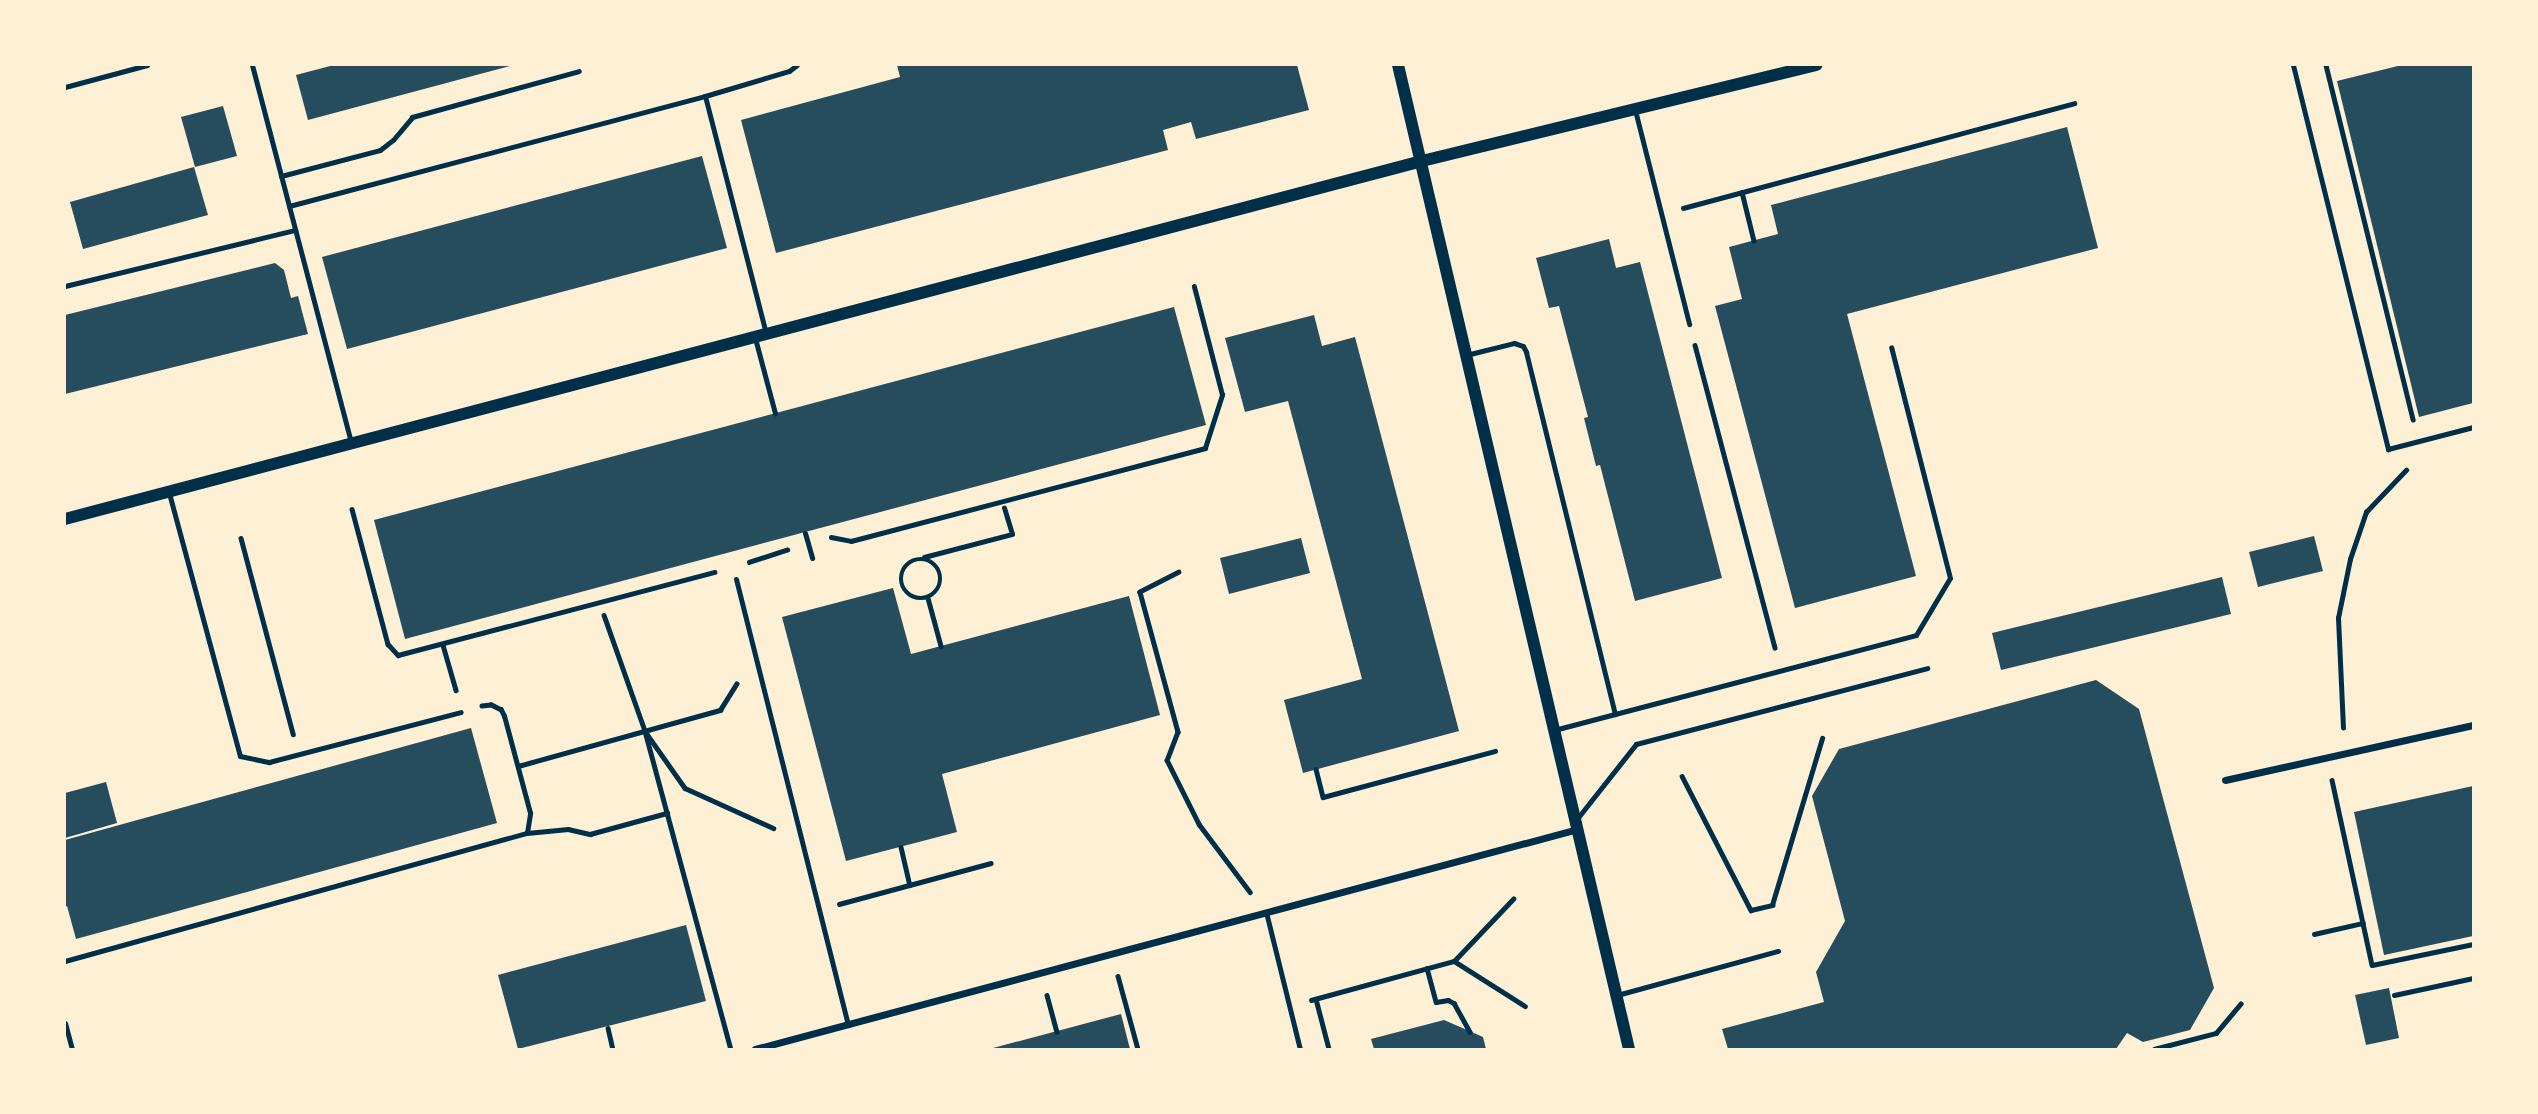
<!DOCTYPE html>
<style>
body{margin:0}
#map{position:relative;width:2538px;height:1114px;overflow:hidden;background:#fdf0d5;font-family:"Roboto Serif",serif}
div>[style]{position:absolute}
.building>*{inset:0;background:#264d5e}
.path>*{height:4.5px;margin:-2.25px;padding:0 2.25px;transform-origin:2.25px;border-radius:2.25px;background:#003049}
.path>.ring{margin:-2.25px;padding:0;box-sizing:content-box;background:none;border:4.5px solid #003049;border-radius:50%}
.service>*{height:5px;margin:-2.5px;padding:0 2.5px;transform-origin:2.5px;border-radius:2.5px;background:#003049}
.minor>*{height:7px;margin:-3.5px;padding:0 3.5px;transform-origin:3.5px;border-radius:3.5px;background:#003049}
.tertiary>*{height:12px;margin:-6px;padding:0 6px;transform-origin:6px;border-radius:6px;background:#003049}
span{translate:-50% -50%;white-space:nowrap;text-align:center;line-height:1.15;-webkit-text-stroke:6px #fdf0d5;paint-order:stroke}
.frame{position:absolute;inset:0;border:66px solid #fdf0d5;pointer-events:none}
</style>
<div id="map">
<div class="building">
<i style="clip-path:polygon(334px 65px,510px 65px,510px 66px,308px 120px,296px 75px)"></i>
<i style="clip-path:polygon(897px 65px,1297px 65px,1309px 110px,1196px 139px,1191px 122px,1163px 130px,1168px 150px,776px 253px,741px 120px,900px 77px)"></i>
<i style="clip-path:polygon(2402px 65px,2473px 65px,2473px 403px,2419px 417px,2337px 81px)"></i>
<i style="clip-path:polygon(223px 106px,237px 156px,195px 167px,181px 117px)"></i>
<i style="clip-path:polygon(2067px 127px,2098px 248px,1847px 314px,1916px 576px,1795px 608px,1715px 306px,1742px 299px,1729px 247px,1778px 234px,1771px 205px)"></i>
<i style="clip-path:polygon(702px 156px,727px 248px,347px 349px,322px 257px)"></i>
<i style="clip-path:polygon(194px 167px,208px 215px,83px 249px,70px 202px)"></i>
<i style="clip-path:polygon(1609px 239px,1616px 268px,1640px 262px,1722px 578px,1635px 601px,1600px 465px,1596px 466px,1584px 418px,1588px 417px,1559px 306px,1549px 308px,1536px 258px)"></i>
<i style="clip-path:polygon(275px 263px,284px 270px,291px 298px,298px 296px,308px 334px,65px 394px,65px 315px)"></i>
<i style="clip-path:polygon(1174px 307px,1206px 425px,405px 639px,374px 520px)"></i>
<i style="clip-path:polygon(1314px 315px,1322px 346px,1355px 337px,1459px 731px,1303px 773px,1284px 700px,1362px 679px,1288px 401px,1245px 412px,1225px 338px)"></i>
<i style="clip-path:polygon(2314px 536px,2323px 571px,2258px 587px,2249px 552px)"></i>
<i style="clip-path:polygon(1301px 538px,1310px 573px,1229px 594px,1220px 558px)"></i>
<i style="clip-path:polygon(2222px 577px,2231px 614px,2001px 670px,1992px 633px)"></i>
<i style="clip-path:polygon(893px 588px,911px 654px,1129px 596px,1160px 715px,942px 774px,957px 832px,846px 861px,782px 617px)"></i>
<i style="clip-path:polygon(2096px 680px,2139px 709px,2214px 988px,2190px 1030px,2143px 1042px,2127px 1033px,2116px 1049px,1728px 1049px,1722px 1029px,1824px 1002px,1816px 972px,1845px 921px,1812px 796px,1839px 749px)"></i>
<i style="clip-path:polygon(471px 728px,497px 823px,76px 939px,67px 906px,65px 907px,65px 840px)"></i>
<i style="clip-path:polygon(106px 782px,117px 823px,65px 838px,65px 793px)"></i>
<i style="clip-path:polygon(2473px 786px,2473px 936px,2384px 955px,2354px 812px)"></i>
<i style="clip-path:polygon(686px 925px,706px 1001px,518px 1049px,498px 975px)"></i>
<i style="clip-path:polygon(2389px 988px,2399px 1038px,2366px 1045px,2355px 995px)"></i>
<i style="clip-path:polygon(1121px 1014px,1130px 1049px,994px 1049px,993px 1048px)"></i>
<i style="clip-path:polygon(1444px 1020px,1483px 1037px,1486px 1049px,1374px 1049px,1371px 1039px)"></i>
</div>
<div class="path">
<i style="left:2326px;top:65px;width:365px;rotate:76.2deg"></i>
<i style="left:1742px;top:192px;width:50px;rotate:76.2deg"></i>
<i style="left:1683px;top:208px;width:405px;rotate:-15deg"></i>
<i style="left:1695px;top:345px;width:313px;rotate:75.2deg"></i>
<i style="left:352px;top:509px;width:140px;rotate:75.1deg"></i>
<i style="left:388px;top:644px;width:15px;rotate:48deg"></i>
<i style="left:398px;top:655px;width:327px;rotate:-14.7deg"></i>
<i style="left:831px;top:537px;width:20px;rotate:11deg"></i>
<i style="left:851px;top:541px;width:366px;rotate:-14.7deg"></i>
<i style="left:1205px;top:448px;width:56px;rotate:-72.2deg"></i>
<i style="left:1222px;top:395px;width:112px;rotate:-104.5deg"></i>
<i style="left:241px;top:538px;width:203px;rotate:75.1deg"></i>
<i style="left:924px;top:557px;width:91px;rotate:-14.6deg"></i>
<i style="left:1012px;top:534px;width:27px;rotate:-107deg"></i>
<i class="ring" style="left:901px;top:559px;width:35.5px;height:35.5px"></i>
<i style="left:749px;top:562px;width:40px;rotate:-18deg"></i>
<i style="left:1179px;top:572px;width:44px;rotate:152.9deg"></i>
<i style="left:1140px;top:592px;width:145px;rotate:74.8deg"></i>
<i style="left:1178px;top:732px;width:30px;rotate:111deg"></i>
<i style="left:1167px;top:760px;width:72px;rotate:63.4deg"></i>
<i style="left:1199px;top:824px;width:85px;rotate:53.1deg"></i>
<i style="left:928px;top:598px;width:50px;rotate:74.8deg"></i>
<i style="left:604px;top:615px;width:123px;rotate:70.5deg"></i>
<i style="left:645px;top:731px;width:327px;rotate:74.9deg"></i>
<i style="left:443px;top:645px;width:47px;rotate:73.9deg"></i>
<i style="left:2343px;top:728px;width:110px;rotate:-92.6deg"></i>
<i style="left:2338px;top:618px;width:60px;rotate:-78.5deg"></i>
<i style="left:2350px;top:559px;width:50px;rotate:-71.2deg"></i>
<i style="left:2366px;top:512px;width:58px;rotate:-46.4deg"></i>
<i style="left:647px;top:734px;width:66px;rotate:54.9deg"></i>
<i style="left:685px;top:788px;width:97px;rotate:24.4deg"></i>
<i style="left:518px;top:766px;width:210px;rotate:-15.5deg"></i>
<i style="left:720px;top:710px;width:31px;rotate:-58deg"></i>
<i style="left:1316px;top:769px;width:29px;rotate:76deg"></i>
<i style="left:1323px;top:797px;width:178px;rotate:-15deg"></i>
<i style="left:1682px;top:776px;width:151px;rotate:62.8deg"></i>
<i style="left:1751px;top:910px;width:22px;rotate:-13deg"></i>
<i style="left:1772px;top:905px;width:174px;rotate:-73.3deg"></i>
<i style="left:2332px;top:780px;width:189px;rotate:77.8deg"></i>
<i style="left:2372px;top:965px;width:103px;rotate:-11.7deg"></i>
<i style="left:527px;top:833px;width:41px;rotate:-5.6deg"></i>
<i style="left:568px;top:829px;width:23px;rotate:13deg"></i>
<i style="left:590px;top:834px;width:80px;rotate:-15.3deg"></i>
<i style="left:901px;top:847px;width:39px;rotate:77deg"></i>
<i style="left:839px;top:904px;width:157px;rotate:-15.1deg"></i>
<i style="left:2314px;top:934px;width:50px;rotate:-12.7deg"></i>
<i style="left:65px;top:961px;width:479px;rotate:-15.5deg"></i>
<i style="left:527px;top:833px;width:20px;rotate:-81deg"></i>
<i style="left:530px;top:813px;width:100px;rotate:-105deg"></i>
<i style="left:504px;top:716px;width:7px;rotate:-117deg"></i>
<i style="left:501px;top:710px;width:11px;rotate:-153deg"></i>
<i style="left:491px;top:705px;width:9px;rotate:174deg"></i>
<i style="left:1454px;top:961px;width:84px;rotate:32.4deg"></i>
<i style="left:1427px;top:968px;width:35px;rotate:75deg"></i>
<i style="left:1436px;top:1002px;width:12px;rotate:-9deg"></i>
<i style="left:1448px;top:1000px;width:7px;rotate:27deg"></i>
<i style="left:1454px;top:1003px;width:33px;rotate:61deg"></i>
<i style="left:1118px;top:976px;width:76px;rotate:74.7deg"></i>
<i style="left:1047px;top:995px;width:38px;rotate:75deg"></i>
<i style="left:1316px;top:999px;width:52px;rotate:75.4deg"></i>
<i style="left:1311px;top:1000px;width:148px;rotate:-15.3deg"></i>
<i style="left:1454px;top:961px;width:86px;rotate:-46.4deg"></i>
<i style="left:608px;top:1028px;width:22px;rotate:77deg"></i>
<i style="left:2154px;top:1049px;width:64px;rotate:-14.5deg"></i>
<i style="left:2216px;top:1033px;width:38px;rotate:-50deg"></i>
</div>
<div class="service">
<i style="left:252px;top:65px;width:391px;rotate:75.3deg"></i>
<i style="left:2293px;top:65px;width:396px;rotate:76.1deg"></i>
<i style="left:2388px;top:449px;width:88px;rotate:-14.5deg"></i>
<i style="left:65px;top:87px;width:85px;rotate:-15deg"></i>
<i style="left:705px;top:96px;width:246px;rotate:75.6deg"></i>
<i style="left:1635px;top:110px;width:221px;rotate:75.8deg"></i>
<i style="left:281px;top:176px;width:102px;rotate:-14.7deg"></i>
<i style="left:380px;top:150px;width:16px;rotate:-38deg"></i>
<i style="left:393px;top:140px;width:30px;rotate:-50deg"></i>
<i style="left:412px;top:117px;width:173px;rotate:-15.4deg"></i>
<i style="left:289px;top:206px;width:430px;rotate:-14.8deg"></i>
<i style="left:705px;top:96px;width:88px;rotate:-16.6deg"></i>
<i style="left:789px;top:71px;width:10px;rotate:-37deg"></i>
<i style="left:65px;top:286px;width:237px;rotate:-13.7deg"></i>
<i style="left:755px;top:338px;width:78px;rotate:75.1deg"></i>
<i style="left:1466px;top:355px;width:49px;rotate:-14deg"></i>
<i style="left:1514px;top:343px;width:9px;rotate:18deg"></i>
<i style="left:1523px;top:346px;width:7px;rotate:63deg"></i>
<i style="left:1526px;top:352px;width:373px;rotate:76.2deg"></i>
<i style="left:169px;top:493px;width:272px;rotate:74.9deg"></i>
<i style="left:240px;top:756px;width:30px;rotate:12deg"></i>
<i style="left:269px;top:762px;width:198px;rotate:-14.6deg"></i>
<i style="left:805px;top:533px;width:26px;rotate:74deg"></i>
<i style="left:736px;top:579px;width:460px;rotate:75.9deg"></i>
<i style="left:1554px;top:730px;width:374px;rotate:-14.7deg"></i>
<i style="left:1916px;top:635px;width:66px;rotate:-59.2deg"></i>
<i style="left:1950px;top:578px;width:238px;rotate:-104.3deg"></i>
<i style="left:1576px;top:820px;width:97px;rotate:-51.7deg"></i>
<i style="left:1636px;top:744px;width:301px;rotate:-14.6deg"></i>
<i style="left:1266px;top:912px;width:141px;rotate:76.1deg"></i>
<i style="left:1617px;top:995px;width:167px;rotate:-15.3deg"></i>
<i style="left:2394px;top:995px;width:81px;rotate:-12.1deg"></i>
<i style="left:65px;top:1023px;width:27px;rotate:75deg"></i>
</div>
<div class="minor">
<i style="left:2225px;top:780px;width:254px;rotate:-12.5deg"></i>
<i style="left:755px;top:1049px;width:852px;rotate:-14.97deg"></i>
</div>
<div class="tertiary">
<i style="left:1398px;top:65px;width:1011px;rotate:76.79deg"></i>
<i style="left:65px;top:519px;width:1403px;rotate:-14.78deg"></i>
<i style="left:1422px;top:161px;width:406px;rotate:-13.7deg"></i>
</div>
<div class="frame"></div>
</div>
